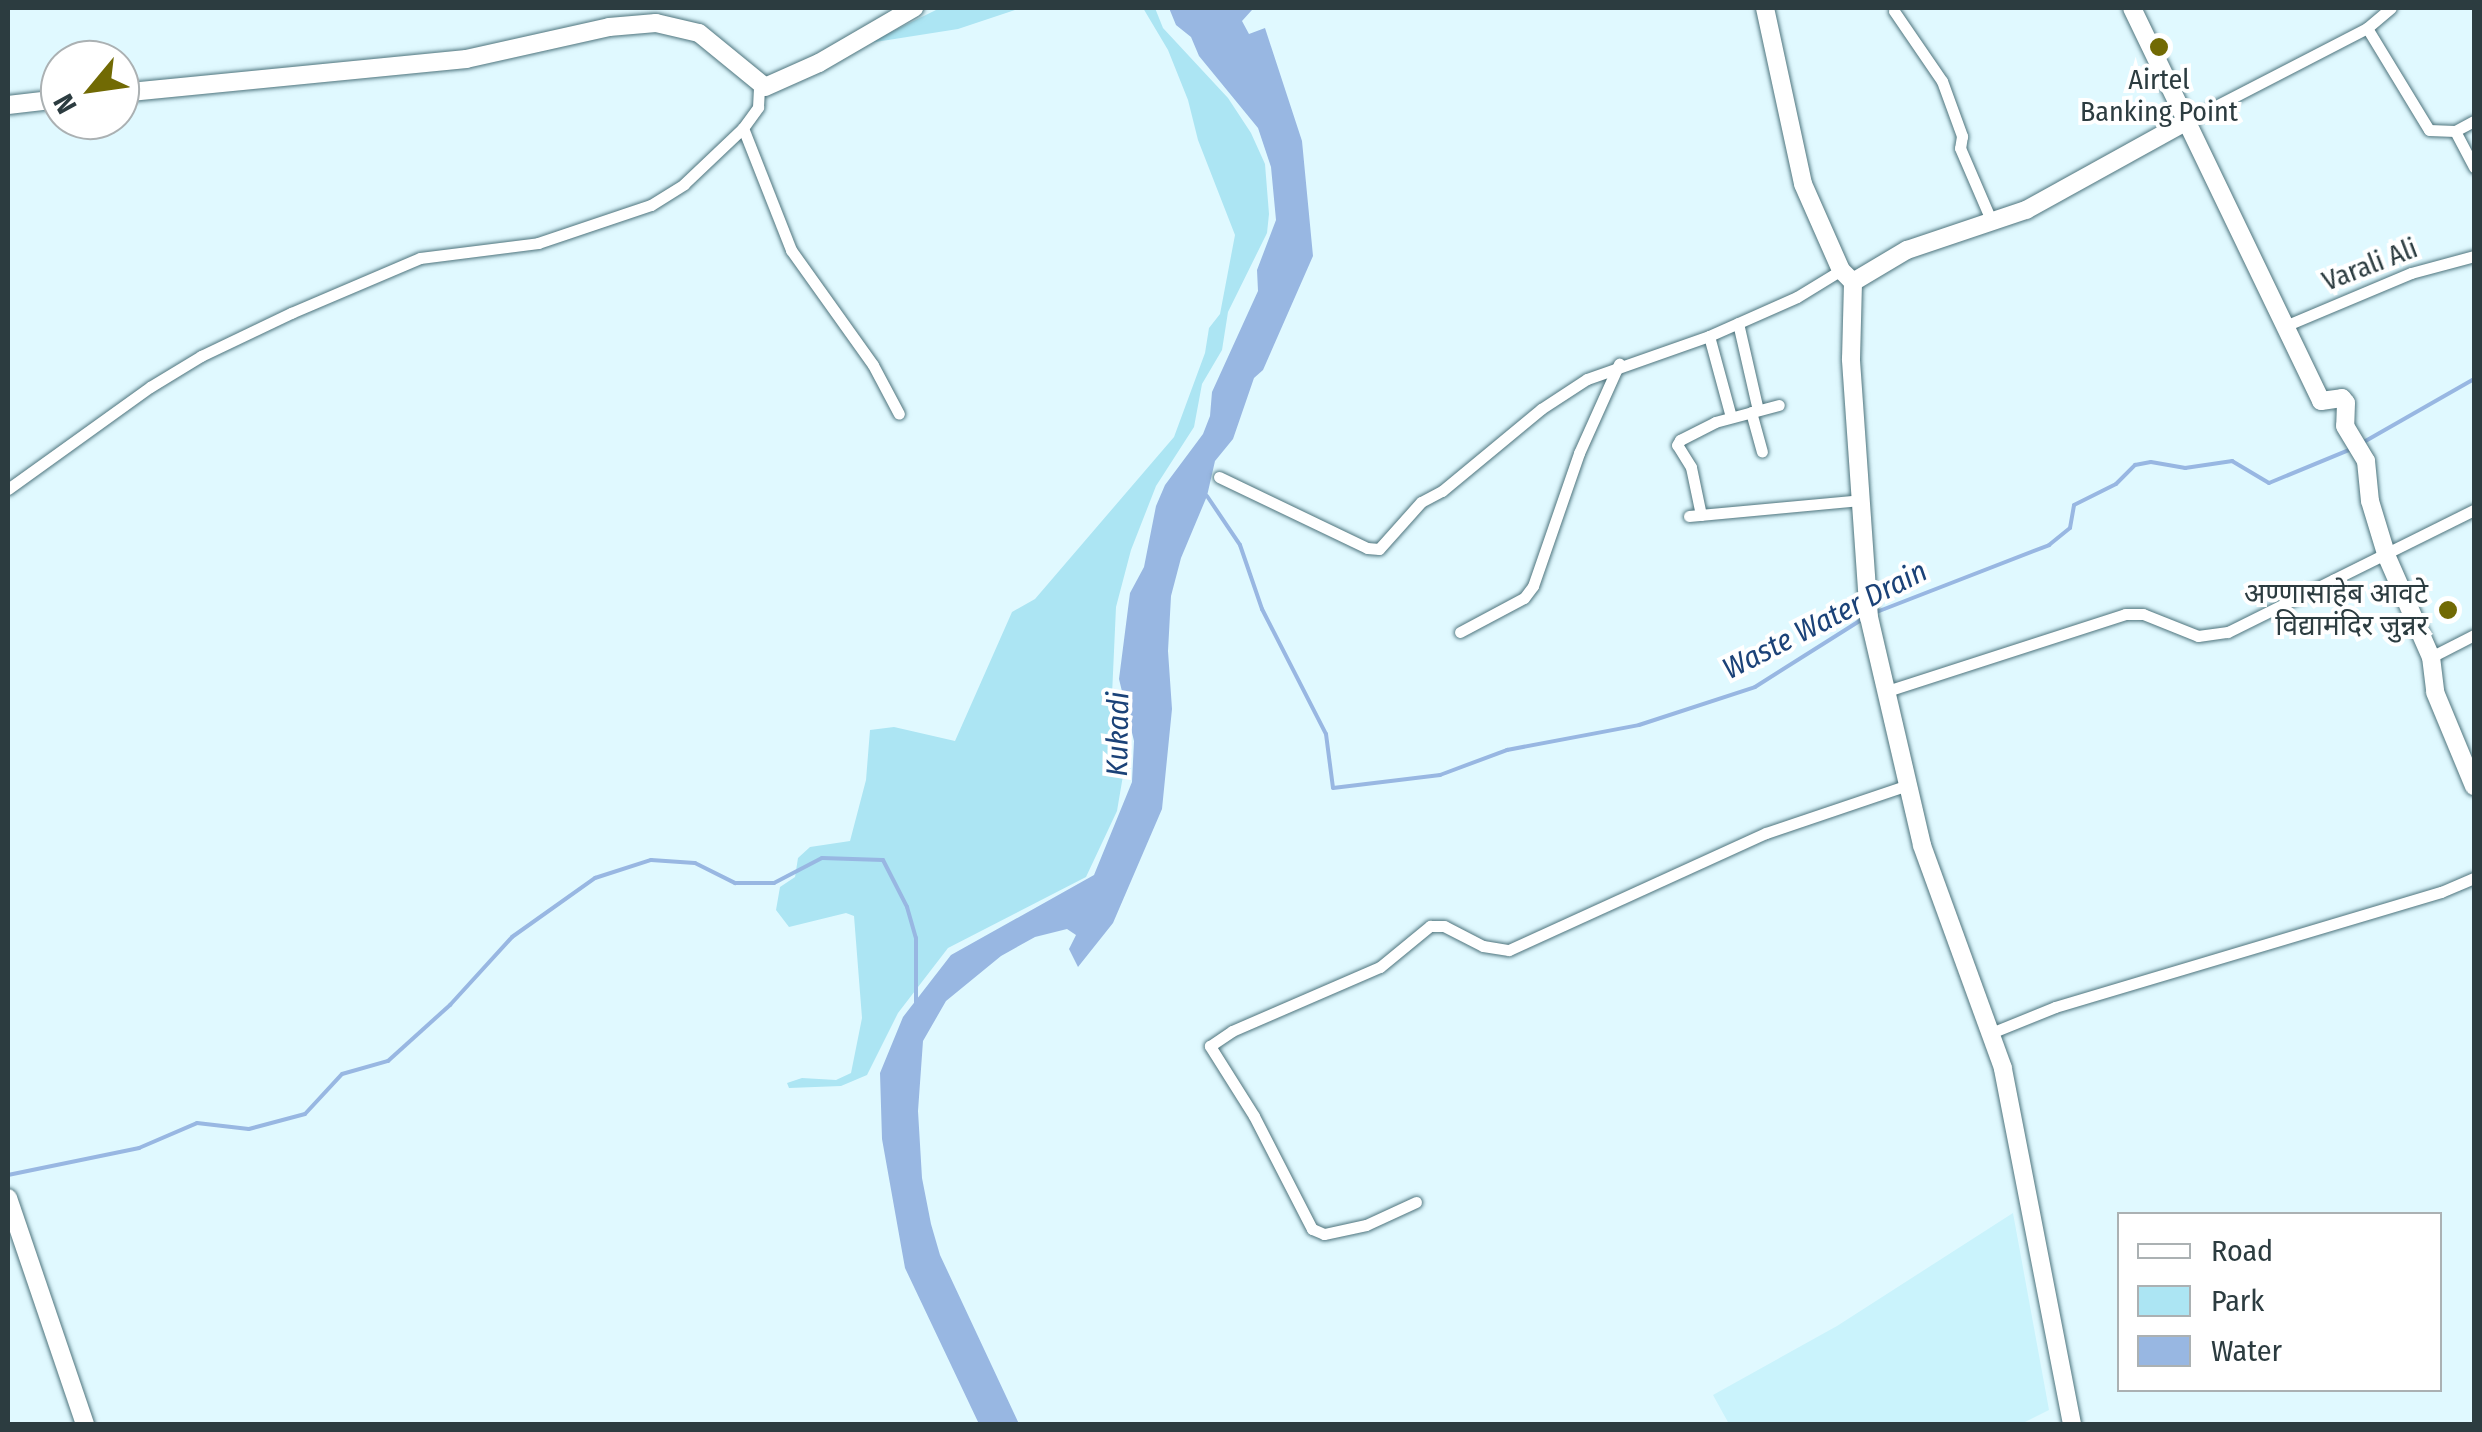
<!DOCTYPE html>
<meta charset="utf-8">
<style>
body{margin:0}
#map{position:relative;width:2482px;height:1432px;overflow:hidden;background:#e0f9ff;font-family:"Fira Sans Condensed","Noto Sans Devanagari",sans-serif}
div>[style]{position:absolute}
.built>*{inset:0;background:#caf3fc}
.green>*{inset:0;background:#ace5f3}
.water>*{inset:0;background:#98b7e2}
.stream>*{height:4px;margin:-2px;padding:0 2px;transform-origin:2px;border-radius:2px;background:#98b7e2}
.roads{filter:drop-shadow(0 0 2px #4e747d) drop-shadow(0 0 2px #4e747d)}
.street>*{height:11px;margin:-5.5px;padding:0 5.5px;transform-origin:5.5px;border-radius:5.5px;background:#fff}
.secondary>*{height:18px;margin:-9px;padding:0 9px;transform-origin:9px;border-radius:9px;background:#fff}
.dots>*{width:28px;height:28px;translate:-50% -50%;box-sizing:border-box;border:5px solid #fff;border-radius:50%}
span{translate:-50% -50%;white-space:nowrap;text-align:center;line-height:1.15;-webkit-text-stroke:8px #fff;paint-order:stroke}
.poi-label{font-size:28px;color:#2c3c40}
.right{translate:-100% -50%;text-align:right}
.street-label{font-size:28px;color:#2c3c40}
.water-label{font-size:30px;color:#1b4278;font-style:italic}
.frame{position:absolute;inset:0;border:10px solid #2c3c40;pointer-events:none}
.legend{position:absolute;left:2117px;top:1212px;width:325px;height:180px;box-sizing:border-box;background:#fff;border:2px solid #abb1b3;margin:0;padding:12px 18px;list-style:none;font-size:30px;color:#2c3c40}
.legend li{display:flex;align-items:center;gap:20px;height:50px}
.legend b{width:50px;border:2px solid #abb1b3}
.north{position:absolute;left:40px;top:40px;width:100px;height:100px;box-sizing:border-box;background:#fff;border:2px solid #abb1b3;border-radius:50%;rotate:241deg;font-size:28px;font-weight:700;line-height:40px;text-align:center;color:#2c3c40}
.north::after{content:'';display:block;margin:auto;width:35px;height:45px;background:#716a04;clip-path:polygon(50% 0,100% 100%,50% 72%,0 100%)}
</style>
<div id="map">
<div class="built">
<i style="clip-path:polygon(2013px 1213px,2049px 1410px,2021px 1424px,1729px 1424px,1713px 1395px,1837px 1326px)"></i>
</div>
<div class="green">
<i style="clip-path:polygon(940px 8px,1021px 8px,958px 29px,869px 43px)"></i>
<i style="clip-path:polygon(1143px 8px,1155px 8px,1163px 28px,1228px 98px,1251px 133px,1265px 164px,1269px 214px,1267px 233px,1228px 312px,1222px 350px,1202px 384px,1194px 427px,1156px 486px,1131px 550px,1116px 607px,1112px 695px,1127px 752px,1117px 811px,1086px 877px,948px 948px,898px 1013px,867px 1075px,841px 1086px,789px 1088px,787px 1083px,802px 1078px,836px 1080px,851px 1073px,862px 1018px,854px 916px,846px 913px,789px 927px,776px 910px,780px 887px,795px 877px,798px 858px,810px 847px,850px 841px,866px 780px,870px 730px,894px 727px,955px 741px,1012px 612px,1035px 599px,1174px 437px,1205px 353px,1209px 328px,1220px 314px,1235px 235px,1198px 140px,1188px 100px,1168px 50px)"></i>
</div>
<div class="water">
<i style="clip-path:polygon(1169px 8px,1250px 8px,1252px 10px,1242px 21px,1249px 34px,1265px 28px,1302px 141px,1313px 256px,1263px 370px,1254px 378px,1233px 439px,1215px 461px,1207px 496px,1181px 558px,1171px 596px,1168px 651px,1172px 709px,1162px 809px,1113px 923px,1078px 967px,1069px 949px,1076px 935px,1067px 929px,1035px 937px,1001px 956px,946px 1001px,923px 1041px,918px 1111px,922px 1178px,931px 1224px,940px 1255px,1019px 1424px,979px 1424px,905px 1268px,882px 1139px,880px 1073px,903px 1017px,951px 955px,1094px 875px,1132px 782px,1134px 741px,1119px 679px,1130px 593px,1144px 567px,1156px 506px,1165px 485px,1203px 434px,1210px 416px,1212px 392px,1258px 291px,1257px 270px,1276px 220px,1271px 167px,1258px 128px,1199px 56px,1191px 37px,1176px 25px)"></i>
</div>
<div class="stream">
<i style="left:2362px;top:443px;width:129px;rotate:-29.7deg"></i>
<i style="left:1207px;top:496px;width:59px;rotate:56deg"></i>
<i style="left:1240px;top:545px;width:68px;rotate:71deg"></i>
<i style="left:1262px;top:609px;width:140px;rotate:62.9deg"></i>
<i style="left:1326px;top:734px;width:54px;rotate:82.6deg"></i>
<i style="left:1333px;top:788px;width:108px;rotate:-6.9deg"></i>
<i style="left:1440px;top:775px;width:72px;rotate:-20.5deg"></i>
<i style="left:1507px;top:750px;width:134px;rotate:-10.7deg"></i>
<i style="left:1639px;top:725px;width:122px;rotate:-18.1deg"></i>
<i style="left:1755px;top:687px;width:125px;rotate:-32.3deg"></i>
<i style="left:1874px;top:613px;width:188px;rotate:-21.2deg"></i>
<i style="left:2049px;top:545px;width:27px;rotate:-39deg"></i>
<i style="left:2070px;top:528px;width:23px;rotate:-80deg"></i>
<i style="left:2074px;top:505px;width:47px;rotate:-26.6deg"></i>
<i style="left:2116px;top:484px;width:27px;rotate:-45deg"></i>
<i style="left:2135px;top:465px;width:16px;rotate:-11deg"></i>
<i style="left:2151px;top:462px;width:35px;rotate:10deg"></i>
<i style="left:2185px;top:468px;width:48px;rotate:-8.5deg"></i>
<i style="left:2232px;top:461px;width:43px;rotate:30.7deg"></i>
<i style="left:2269px;top:483px;width:92px;rotate:-22.4deg"></i>
<i style="left:8px;top:1175px;width:134px;rotate:-11.6deg"></i>
<i style="left:139px;top:1148px;width:63px;rotate:-23.3deg"></i>
<i style="left:197px;top:1123px;width:52px;rotate:6.6deg"></i>
<i style="left:249px;top:1129px;width:58px;rotate:-15deg"></i>
<i style="left:305px;top:1114px;width:54px;rotate:-47.2deg"></i>
<i style="left:342px;top:1074px;width:48px;rotate:-15.8deg"></i>
<i style="left:388px;top:1061px;width:84px;rotate:-42.1deg"></i>
<i style="left:450px;top:1005px;width:92px;rotate:-47.6deg"></i>
<i style="left:512px;top:937px;width:102px;rotate:-35.4deg"></i>
<i style="left:595px;top:878px;width:59px;rotate:-17.8deg"></i>
<i style="left:651px;top:860px;width:44px;rotate:3.9deg"></i>
<i style="left:695px;top:863px;width:45px;rotate:26.6deg"></i>
<i style="left:735px;top:883px;width:39px"></i>
<i style="left:774px;top:883px;width:54px;rotate:-27.5deg"></i>
<i style="left:822px;top:858px;width:61px;rotate:1.9deg"></i>
<i style="left:883px;top:860px;width:53px;rotate:62.9deg"></i>
<i style="left:907px;top:907px;width:32px;rotate:74deg"></i>
<i style="left:916px;top:938px;width:66px;rotate:90deg"></i>
</div>
<div class="roads">
<div class="street">
<i style="left:1894px;top:11px;width:85px;rotate:55.6deg"></i>
<i style="left:1942px;top:81px;width:59px;rotate:70deg"></i>
<i style="left:1962px;top:136px;width:12px;rotate:99deg"></i>
<i style="left:1960px;top:148px;width:78px;rotate:66.7deg"></i>
<i style="left:2367px;top:28px;width:119px;rotate:58.7deg"></i>
<i style="left:2429px;top:130px;width:26px;rotate:2deg"></i>
<i style="left:2455px;top:131px;width:41px;rotate:62.2deg"></i>
<i style="left:2187px;top:121px;width:203px;rotate:-27.3deg"></i>
<i style="left:2367px;top:28px;width:31px;rotate:-40deg"></i>
<i style="left:743px;top:128px;width:131px;rotate:68.5deg"></i>
<i style="left:791px;top:250px;width:141px;rotate:54.5deg"></i>
<i style="left:873px;top:365px;width:55px;rotate:62deg"></i>
<i style="left:2455px;top:131px;width:21px;rotate:-28deg"></i>
<i style="left:1738px;top:323px;width:89px;rotate:77.1deg"></i>
<i style="left:2285px;top:326px;width:137px;rotate:-22.8deg"></i>
<i style="left:2411px;top:273px;width:65px;rotate:-15.1deg"></i>
<i style="left:1709px;top:336px;width:84px;rotate:74.8deg"></i>
<i style="left:1751px;top:412px;width:41px;rotate:74.6deg"></i>
<i style="left:1219px;top:477px;width:164px;rotate:25.6deg"></i>
<i style="left:1367px;top:548px;width:12px;rotate:5deg"></i>
<i style="left:1379px;top:549px;width:63px;rotate:-48.2deg"></i>
<i style="left:1421px;top:502px;width:24px;rotate:-28deg"></i>
<i style="left:1442px;top:491px;width:129px;rotate:-39.6deg"></i>
<i style="left:1541px;top:409px;width:55px;rotate:-33.1deg"></i>
<i style="left:1587px;top:379px;width:129px;rotate:-19.4deg"></i>
<i style="left:1709px;top:336px;width:96px;rotate:-23.9deg"></i>
<i style="left:1797px;top:297px;width:52px;rotate:-31.5deg"></i>
<i style="left:8px;top:489px;width:175px;rotate:-35.7deg"></i>
<i style="left:150px;top:387px;width:60px;rotate:-31.3deg"></i>
<i style="left:201px;top:356px;width:100px;rotate:-25.5deg"></i>
<i style="left:291px;top:313px;width:140px;rotate:-23.1deg"></i>
<i style="left:420px;top:258px;width:119px;rotate:-7.2deg"></i>
<i style="left:538px;top:243px;width:119px;rotate:-18.6deg"></i>
<i style="left:651px;top:205px;width:39px;rotate:-32deg"></i>
<i style="left:684px;top:184px;width:81px;rotate:-43.5deg"></i>
<i style="left:743px;top:128px;width:26px;rotate:-54deg"></i>
<i style="left:758px;top:107px;width:21px;rotate:-87deg"></i>
<i style="left:1701px;top:515px;width:49px;rotate:-101.8deg"></i>
<i style="left:1691px;top:467px;width:26px;rotate:-122deg"></i>
<i style="left:1677px;top:445px;width:6px;rotate:-59deg"></i>
<i style="left:1680px;top:440px;width:39px;rotate:-27deg"></i>
<i style="left:1715px;top:422px;width:66px;rotate:-14.9deg"></i>
<i style="left:1689px;top:516px;width:172px;rotate:-5.3deg"></i>
<i style="left:1460px;top:632px;width:72px;rotate:-28deg"></i>
<i style="left:1524px;top:598px;width:15px;rotate:-53deg"></i>
<i style="left:1533px;top:586px;width:141px;rotate:-70.9deg"></i>
<i style="left:1579px;top:453px;width:98px;rotate:-65.8deg"></i>
<i style="left:2431px;top:657px;width:48px;rotate:-27.1deg"></i>
<i style="left:1884px;top:692px;width:253px;rotate:-17.9deg"></i>
<i style="left:2125px;top:614px;width:18px"></i>
<i style="left:2143px;top:614px;width:59px;rotate:21.8deg"></i>
<i style="left:2198px;top:636px;width:30px;rotate:-8deg"></i>
<i style="left:2228px;top:632px;width:275px;rotate:-26.4deg"></i>
<i style="left:1991px;top:1033px;width:69px;rotate:-22.1deg"></i>
<i style="left:2055px;top:1007px;width:403px;rotate:-16.6deg"></i>
<i style="left:2441px;top:892px;width:36px;rotate:-23deg"></i>
<i style="left:1416px;top:1202px;width:55px;rotate:155.3deg"></i>
<i style="left:1366px;top:1225px;width:43px;rotate:167.9deg"></i>
<i style="left:1324px;top:1234px;width:13px;rotate:-157deg"></i>
<i style="left:1312px;top:1229px;width:127px;rotate:-117.2deg"></i>
<i style="left:1254px;top:1116px;width:83px;rotate:-122.2deg"></i>
<i style="left:1210px;top:1046px;width:27px;rotate:-34deg"></i>
<i style="left:1232px;top:1031px;width:161px;rotate:-23.4deg"></i>
<i style="left:1380px;top:967px;width:65px;rotate:-39.4deg"></i>
<i style="left:1430px;top:926px;width:14px"></i>
<i style="left:1444px;top:926px;width:44px;rotate:27.1deg"></i>
<i style="left:1483px;top:946px;width:26px;rotate:9deg"></i>
<i style="left:1509px;top:950px;width:282px;rotate:-24.5deg"></i>
<i style="left:1766px;top:833px;width:147px;rotate:-18.7deg"></i>
</div>
<div class="secondary">
<i style="left:1765px;top:8px;width:180px;rotate:77.8deg"></i>
<i style="left:1803px;top:184px;width:94px;rotate:66.2deg"></i>
<i style="left:1841px;top:270px;width:17px;rotate:45deg"></i>
<i style="left:2132px;top:8px;width:436px;rotate:64.3deg"></i>
<i style="left:2321px;top:401px;width:21px;rotate:-8deg"></i>
<i style="left:2342px;top:398px;width:6px;rotate:51deg"></i>
<i style="left:2346px;top:403px;width:23px;rotate:92deg"></i>
<i style="left:2345px;top:426px;width:41px;rotate:59deg"></i>
<i style="left:2366px;top:461px;width:40px;rotate:84.3deg"></i>
<i style="left:2370px;top:501px;width:59px;rotate:73.1deg"></i>
<i style="left:2387px;top:557px;width:109px;rotate:66.3deg"></i>
<i style="left:2431px;top:657px;width:35px;rotate:83deg"></i>
<i style="left:2435px;top:692px;width:102px;rotate:67.5deg"></i>
<i style="left:120px;top:93px;width:348px;rotate:-5.6deg"></i>
<i style="left:466px;top:59px;width:147px;rotate:-12.6deg"></i>
<i style="left:609px;top:27px;width:47px;rotate:-4.9deg"></i>
<i style="left:656px;top:23px;width:44px;rotate:13.1deg"></i>
<i style="left:699px;top:33px;width:85px;rotate:39.3deg"></i>
<i style="left:765px;top:87px;width:59px;rotate:-24deg"></i>
<i style="left:819px;top:63px;width:110px;rotate:-30.1deg"></i>
<i style="left:8px;top:105px;width:52px;rotate:-6.6deg"></i>
<i style="left:8px;top:1198px;width:239px;rotate:71.2deg"></i>
<i style="left:2072px;top:1424px;width:363px;rotate:-101deg"></i>
<i style="left:2003px;top:1068px;width:237px;rotate:-110deg"></i>
<i style="left:1922px;top:845px;width:233px;rotate:-103.1deg"></i>
<i style="left:1869px;top:618px;width:260px;rotate:-94deg"></i>
<i style="left:1851px;top:359px;width:77px;rotate:-88.5deg"></i>
<i style="left:1853px;top:282px;width:63px;rotate:-30.7deg"></i>
<i style="left:1907px;top:250px;width:126px;rotate:-18.6deg"></i>
<i style="left:2026px;top:210px;width:184px;rotate:-28.9deg"></i>
</div>
</div>
<div class="dots">
<i style="left:2159px;top:47px;background:#716a04"></i>
<i style="left:2448px;top:610px;background:#716a04"></i>
</div>
<div class="poi-label">
<span style="left:2159px;top:96px">Airtel<br>Banking Point</span>
<span class="right" style="left:2428px;top:610px">अण्णासाहेब आवटे<br>विद्यामंदिर जुन्नर</span>
</div>
<div class="street-label">
<span style="left:2370px;top:265px;rotate:-21deg">Varali Ali</span>
</div>
<div class="water-label">
<span style="left:1825px;top:620px;rotate:-27deg">Waste Water Drain</span>
<span style="left:1118px;top:734px;rotate:-89deg">Kukadi</span>
</div>
<div class="frame"></div>
<ul class="legend">
<li><b style="height:12px;background:#fff"></b>Road</li>
<li><b style="height:28px;background:#ace5f3"></b>Park</li>
<li><b style="height:28px;background:#98b7e2"></b>Water</li>
</ul>
<div class="north">N</div>
</div>
